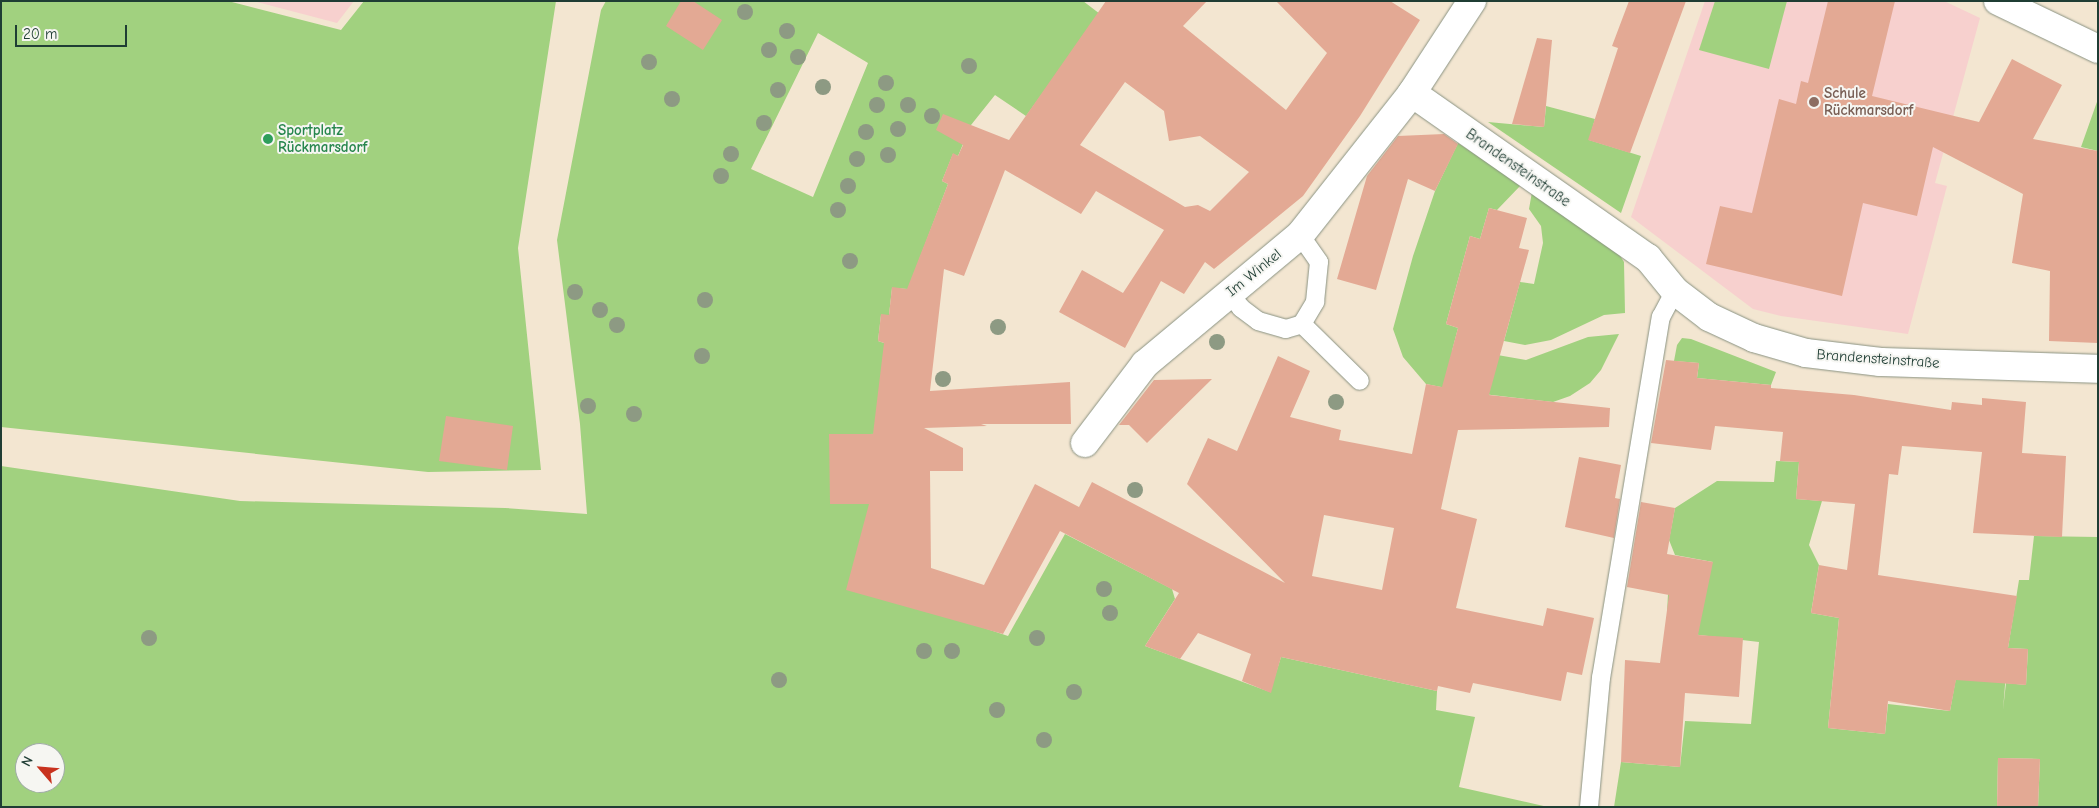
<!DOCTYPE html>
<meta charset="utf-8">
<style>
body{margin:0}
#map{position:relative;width:2099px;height:808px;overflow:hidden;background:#f3e6d1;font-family:"Comic Neue",sans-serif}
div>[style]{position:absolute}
.built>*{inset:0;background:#f7d0ce}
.green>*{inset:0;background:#a1d17f}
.building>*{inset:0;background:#e3a994}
.roads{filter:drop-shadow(0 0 1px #899282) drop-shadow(0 0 1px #899282)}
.service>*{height:18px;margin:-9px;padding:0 9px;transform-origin:9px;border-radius:9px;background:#fff}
.minor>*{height:28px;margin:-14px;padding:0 14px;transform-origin:14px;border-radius:14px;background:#fff}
.trees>*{width:16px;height:16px;margin:-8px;border-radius:50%;background:#8d9a83}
.dots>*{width:14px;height:14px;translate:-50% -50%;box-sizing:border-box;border:2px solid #f6f6f2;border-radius:50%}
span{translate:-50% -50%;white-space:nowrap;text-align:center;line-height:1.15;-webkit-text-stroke:4px #f6f6f2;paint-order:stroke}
.education-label{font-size:15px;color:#785e54;font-weight:700}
.left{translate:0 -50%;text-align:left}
.leisure-label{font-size:15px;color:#27864d;font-weight:700}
.street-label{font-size:15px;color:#1f3d34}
.frame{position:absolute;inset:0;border:2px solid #1f3d34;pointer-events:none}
.north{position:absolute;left:15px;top:743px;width:50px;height:50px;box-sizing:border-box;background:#f6f6f2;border:1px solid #a0aca6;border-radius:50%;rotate:297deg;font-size:14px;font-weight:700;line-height:20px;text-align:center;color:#1f3d34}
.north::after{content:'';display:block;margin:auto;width:18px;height:22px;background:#c8321e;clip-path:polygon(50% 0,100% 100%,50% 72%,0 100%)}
.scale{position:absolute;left:15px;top:25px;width:112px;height:22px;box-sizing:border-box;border:2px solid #1f3d34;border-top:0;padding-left:6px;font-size:15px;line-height:18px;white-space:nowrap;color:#1f3d34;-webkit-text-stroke:4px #f6f6f2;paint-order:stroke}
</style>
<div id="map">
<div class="built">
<i style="clip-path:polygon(253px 1px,354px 1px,337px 23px)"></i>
<i style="clip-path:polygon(1705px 1px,1944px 1px,1980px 18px,1935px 183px,1947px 186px,1908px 334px,1781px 316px,1753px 309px,1631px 217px)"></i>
</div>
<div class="green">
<i style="clip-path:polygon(1px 1px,228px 1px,341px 30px,364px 1px,556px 1px,518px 248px,541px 470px,428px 472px,1px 427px)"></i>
<i style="clip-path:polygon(evenodd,606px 1px,1083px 1px,1100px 14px,1026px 116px,995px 95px,971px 125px,958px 156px,953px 154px,942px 181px,948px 184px,908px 289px,892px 288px,889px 315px,881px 315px,878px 341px,884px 343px,909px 433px,830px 435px,830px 504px,873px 504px,960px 620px,1008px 636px,1065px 534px,1172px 589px,1175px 599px,1145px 646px,1270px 692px,1281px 657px,1437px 691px,1436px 710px,1475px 717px,1459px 787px,1548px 807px,1px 807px,1px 466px,240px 501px,505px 508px,587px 514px,580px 424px,557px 240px,601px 10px,606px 1px,818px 33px,868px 63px,813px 197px,751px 169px,818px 33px,606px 1px,25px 753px,55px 753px,55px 783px,25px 783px,25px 753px)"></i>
<i style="clip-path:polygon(1715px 1px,1787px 1px,1769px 69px,1699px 50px)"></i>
<i style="clip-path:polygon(2098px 99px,2098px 151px,2081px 147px)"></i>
<i style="clip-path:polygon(1546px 106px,1595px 119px,1589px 140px,1641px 156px,1621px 213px,1488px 122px,1544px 127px)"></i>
<i style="clip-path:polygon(1458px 143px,1521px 185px,1497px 210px,1489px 208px,1480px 239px,1470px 236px,1446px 324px,1458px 328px,1452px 351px,1484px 360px,1486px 353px,1526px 360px,1588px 337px,1619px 334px,1601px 370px,1590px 383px,1570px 396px,1553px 402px,1466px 392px,1426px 384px,1403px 357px,1393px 329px,1413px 256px,1435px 191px)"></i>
<i style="clip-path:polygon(1532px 192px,1615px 248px,1624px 262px,1625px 313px,1604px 315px,1551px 340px,1525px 345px,1504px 341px,1520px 282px,1534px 284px,1543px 243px,1541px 226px,1529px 209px)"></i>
<i style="clip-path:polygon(1682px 338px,1691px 339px,1776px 372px,1771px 385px,1697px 378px,1699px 363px,1674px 361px,1677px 345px)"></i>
<i style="clip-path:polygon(evenodd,1776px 461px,1799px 462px,1796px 499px,1822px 501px,1809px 545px,1819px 565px,1811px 613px,1839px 618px,1828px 728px,1885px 734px,1888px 704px,1950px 711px,1961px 650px,2008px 648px,2019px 580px,2029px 580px,2034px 536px,2098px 537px,2098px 807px,2038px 807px,2040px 759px,1998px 758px,1997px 807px,1614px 807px,1621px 762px,1680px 767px,1685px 721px,1751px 724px,1759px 642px,1691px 634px,1667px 613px,1668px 594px,1713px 562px,1675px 555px,1669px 540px,1675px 508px,1717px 481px,1774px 482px,1776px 461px,2008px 648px,2028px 649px,2026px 685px,2006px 683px,2003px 710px,2008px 648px)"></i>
</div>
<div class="building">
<i style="clip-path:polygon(681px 1px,693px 1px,722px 20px,703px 50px,666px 26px)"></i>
<i style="clip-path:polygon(evenodd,1106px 1px,1207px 1px,1183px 26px,1286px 110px,1327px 53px,1276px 1px,1390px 1px,1420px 20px,1360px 116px,1303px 196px,1214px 269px,1205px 262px,1184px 294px,1161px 281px,1125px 348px,1059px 312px,1082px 270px,1123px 293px,1164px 230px,1096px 191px,1081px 214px,1005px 170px,964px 276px,944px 269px,930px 391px,1070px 382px,1071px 424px,981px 424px,987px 426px,924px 428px,963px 448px,963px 471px,930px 471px,931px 568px,984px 585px,1035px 484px,1079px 507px,1092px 482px,1285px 583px,1187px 484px,1208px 438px,1237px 451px,1278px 356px,1310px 371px,1290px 417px,1341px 430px,1339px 440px,1412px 454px,1426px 384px,1442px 387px,1458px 328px,1446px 324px,1470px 236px,1480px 239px,1489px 208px,1527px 218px,1519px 248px,1529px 250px,1489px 395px,1610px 408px,1609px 427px,1458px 430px,1441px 509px,1477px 519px,1456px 608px,1543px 626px,1547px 608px,1594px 618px,1582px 675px,1567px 672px,1561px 701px,1473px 683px,1470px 693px,1438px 686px,1437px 691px,1281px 657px,1271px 693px,1242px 681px,1251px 654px,1198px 633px,1180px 659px,1145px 646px,1179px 593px,1060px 531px,1003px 634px,846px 590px,869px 504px,830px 504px,829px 434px,873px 434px,884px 343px,878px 341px,881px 314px,889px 315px,892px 287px,907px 289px,948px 184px,942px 181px,953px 153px,958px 156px,963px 145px,936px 130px,943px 114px,1009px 140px,1106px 1px,1125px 82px,1164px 111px,1169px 141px,1200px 136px,1249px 172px,1210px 211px,1198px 205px,1185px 207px,1080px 145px,1125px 82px,1106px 1px,1324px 515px,1394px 528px,1382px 590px,1312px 576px,1324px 515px)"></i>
<i style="clip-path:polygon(1629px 1px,1686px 1px,1630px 153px,1588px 140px,1618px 48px,1612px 46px)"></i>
<i style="clip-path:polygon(1828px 1px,1895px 1px,1872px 96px,1979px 122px,2012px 59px,2062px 85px,2033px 139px,2098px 151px,2098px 343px,2049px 341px,2050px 271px,2012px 263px,2023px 194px,1933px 147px,1917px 216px,1863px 203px,1842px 296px,1706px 264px,1720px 206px,1752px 213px,1779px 99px,1796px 104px,1801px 81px,1808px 83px)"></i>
<i style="clip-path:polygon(1537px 38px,1552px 40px,1544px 127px,1512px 124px)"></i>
<i style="clip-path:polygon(1444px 134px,1458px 144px,1435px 191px,1408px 179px,1376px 290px,1337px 279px,1367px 176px,1398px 136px)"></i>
<i style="clip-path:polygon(1666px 360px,1699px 363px,1697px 378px,1771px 385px,1771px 388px,1854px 395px,1951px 410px,1952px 402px,1982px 405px,1982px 398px,2026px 402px,2022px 453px,2066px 456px,2062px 537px,1973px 533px,1982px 452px,1902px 446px,1898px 475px,1889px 474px,1878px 575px,2017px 596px,2008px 648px,2028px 649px,2026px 685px,1956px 680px,1950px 711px,1888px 701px,1885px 734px,1828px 728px,1839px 618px,1811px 613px,1819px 565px,1847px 570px,1855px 504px,1796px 499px,1799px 462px,1780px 461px,1783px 432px,1715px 426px,1711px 450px,1651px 443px)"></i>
<i style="clip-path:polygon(1212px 379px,1147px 443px,1129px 425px,1119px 425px,1154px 380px)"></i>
<i style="clip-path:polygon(446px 416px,513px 426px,507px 470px,439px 461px)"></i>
<i style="clip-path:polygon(1579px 457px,1621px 465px,1615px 498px,1620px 499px,1614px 538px,1565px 527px)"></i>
<i style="clip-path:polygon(1641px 502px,1675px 508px,1667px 554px,1713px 562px,1698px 635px,1743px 638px,1739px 697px,1685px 693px,1680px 767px,1621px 762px,1625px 660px,1660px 663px,1669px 595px,1627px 587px)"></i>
<i style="clip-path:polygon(1998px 758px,2040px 759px,2038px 807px,1997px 807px)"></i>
</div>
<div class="roads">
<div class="service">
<i style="left:1229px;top:293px;width:19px;rotate:51deg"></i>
<i style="left:1241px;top:308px;width:21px;rotate:37deg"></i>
<i style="left:1258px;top:321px;width:29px;rotate:16deg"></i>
<i style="left:1286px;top:329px;width:17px;rotate:-17deg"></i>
<i style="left:1302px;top:324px;width:26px;rotate:-59deg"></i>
<i style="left:1315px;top:302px;width:40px;rotate:-84.3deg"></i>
<i style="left:1319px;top:262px;width:33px;rotate:-125deg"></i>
<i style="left:1302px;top:324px;width:81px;rotate:44.5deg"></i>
<i style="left:1589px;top:807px;width:130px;rotate:-84.7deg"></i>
<i style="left:1601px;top:678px;width:366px;rotate:-80.6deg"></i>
<i style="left:1661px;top:317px;width:30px;rotate:-62deg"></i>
</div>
<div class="minor">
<i style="left:1998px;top:1px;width:111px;rotate:25.6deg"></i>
<i style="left:1412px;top:93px;width:288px;rotate:35deg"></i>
<i style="left:1648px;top:258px;width:43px;rotate:50.7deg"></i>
<i style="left:1675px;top:291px;width:43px;rotate:37.4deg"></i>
<i style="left:1709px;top:317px;width:50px;rotate:25deg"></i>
<i style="left:1754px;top:338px;width:54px;rotate:16.1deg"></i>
<i style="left:1806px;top:353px;width:75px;rotate:6.9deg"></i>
<i style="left:1880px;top:362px;width:218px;rotate:1.8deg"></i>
<i style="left:1085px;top:443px;width:99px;rotate:-52.8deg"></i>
<i style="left:1145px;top:364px;width:202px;rotate:-39.8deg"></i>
<i style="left:1300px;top:235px;width:181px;rotate:-51.7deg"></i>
<i style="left:1412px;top:93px;width:110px;rotate:-56.9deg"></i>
</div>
</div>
<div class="trees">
<i style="left:745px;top:12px"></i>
<i style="left:787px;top:31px"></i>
<i style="left:769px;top:50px"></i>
<i style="left:798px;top:57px"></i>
<i style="left:649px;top:62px"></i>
<i style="left:969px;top:66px"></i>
<i style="left:886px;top:83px"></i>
<i style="left:823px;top:87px"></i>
<i style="left:778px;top:90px"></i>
<i style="left:672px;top:99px"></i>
<i style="left:877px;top:105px"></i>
<i style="left:908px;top:105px"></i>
<i style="left:932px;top:116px"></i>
<i style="left:764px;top:123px"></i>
<i style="left:898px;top:129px"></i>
<i style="left:866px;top:132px"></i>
<i style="left:731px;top:154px"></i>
<i style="left:888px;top:155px"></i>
<i style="left:857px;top:159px"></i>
<i style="left:721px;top:176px"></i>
<i style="left:848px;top:186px"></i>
<i style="left:838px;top:210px"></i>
<i style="left:850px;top:261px"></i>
<i style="left:575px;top:292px"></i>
<i style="left:705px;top:300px"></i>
<i style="left:600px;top:310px"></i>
<i style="left:617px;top:325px"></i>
<i style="left:998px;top:327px"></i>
<i style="left:1217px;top:342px"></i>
<i style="left:702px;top:356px"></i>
<i style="left:943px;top:379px"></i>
<i style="left:1336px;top:402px"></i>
<i style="left:588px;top:406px"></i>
<i style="left:634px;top:414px"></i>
<i style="left:1135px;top:490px"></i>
<i style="left:1104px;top:589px"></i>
<i style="left:1110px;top:613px"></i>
<i style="left:149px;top:638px"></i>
<i style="left:1037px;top:638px"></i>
<i style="left:924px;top:651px"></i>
<i style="left:952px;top:651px"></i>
<i style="left:779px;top:680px"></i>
<i style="left:1074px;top:692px"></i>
<i style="left:997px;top:710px"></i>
<i style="left:1044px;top:740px"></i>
</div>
<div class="dots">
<i style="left:1814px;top:102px;background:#8d6e63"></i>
<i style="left:268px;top:139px;background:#2e9e5b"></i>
</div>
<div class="education-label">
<span class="left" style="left:1824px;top:102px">Schule<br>Rückmarsdorf</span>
</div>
<div class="leisure-label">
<span class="left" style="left:278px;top:139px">Sportplatz<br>Rückmarsdorf</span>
</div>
<div class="street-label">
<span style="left:1518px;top:168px;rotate:35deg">Brandensteinstraße</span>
<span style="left:1254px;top:273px;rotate:-39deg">Im Winkel</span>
<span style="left:1878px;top:359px;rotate:4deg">Brandensteinstraße</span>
</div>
<div class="frame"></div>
<div class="north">N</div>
<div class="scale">20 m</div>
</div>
